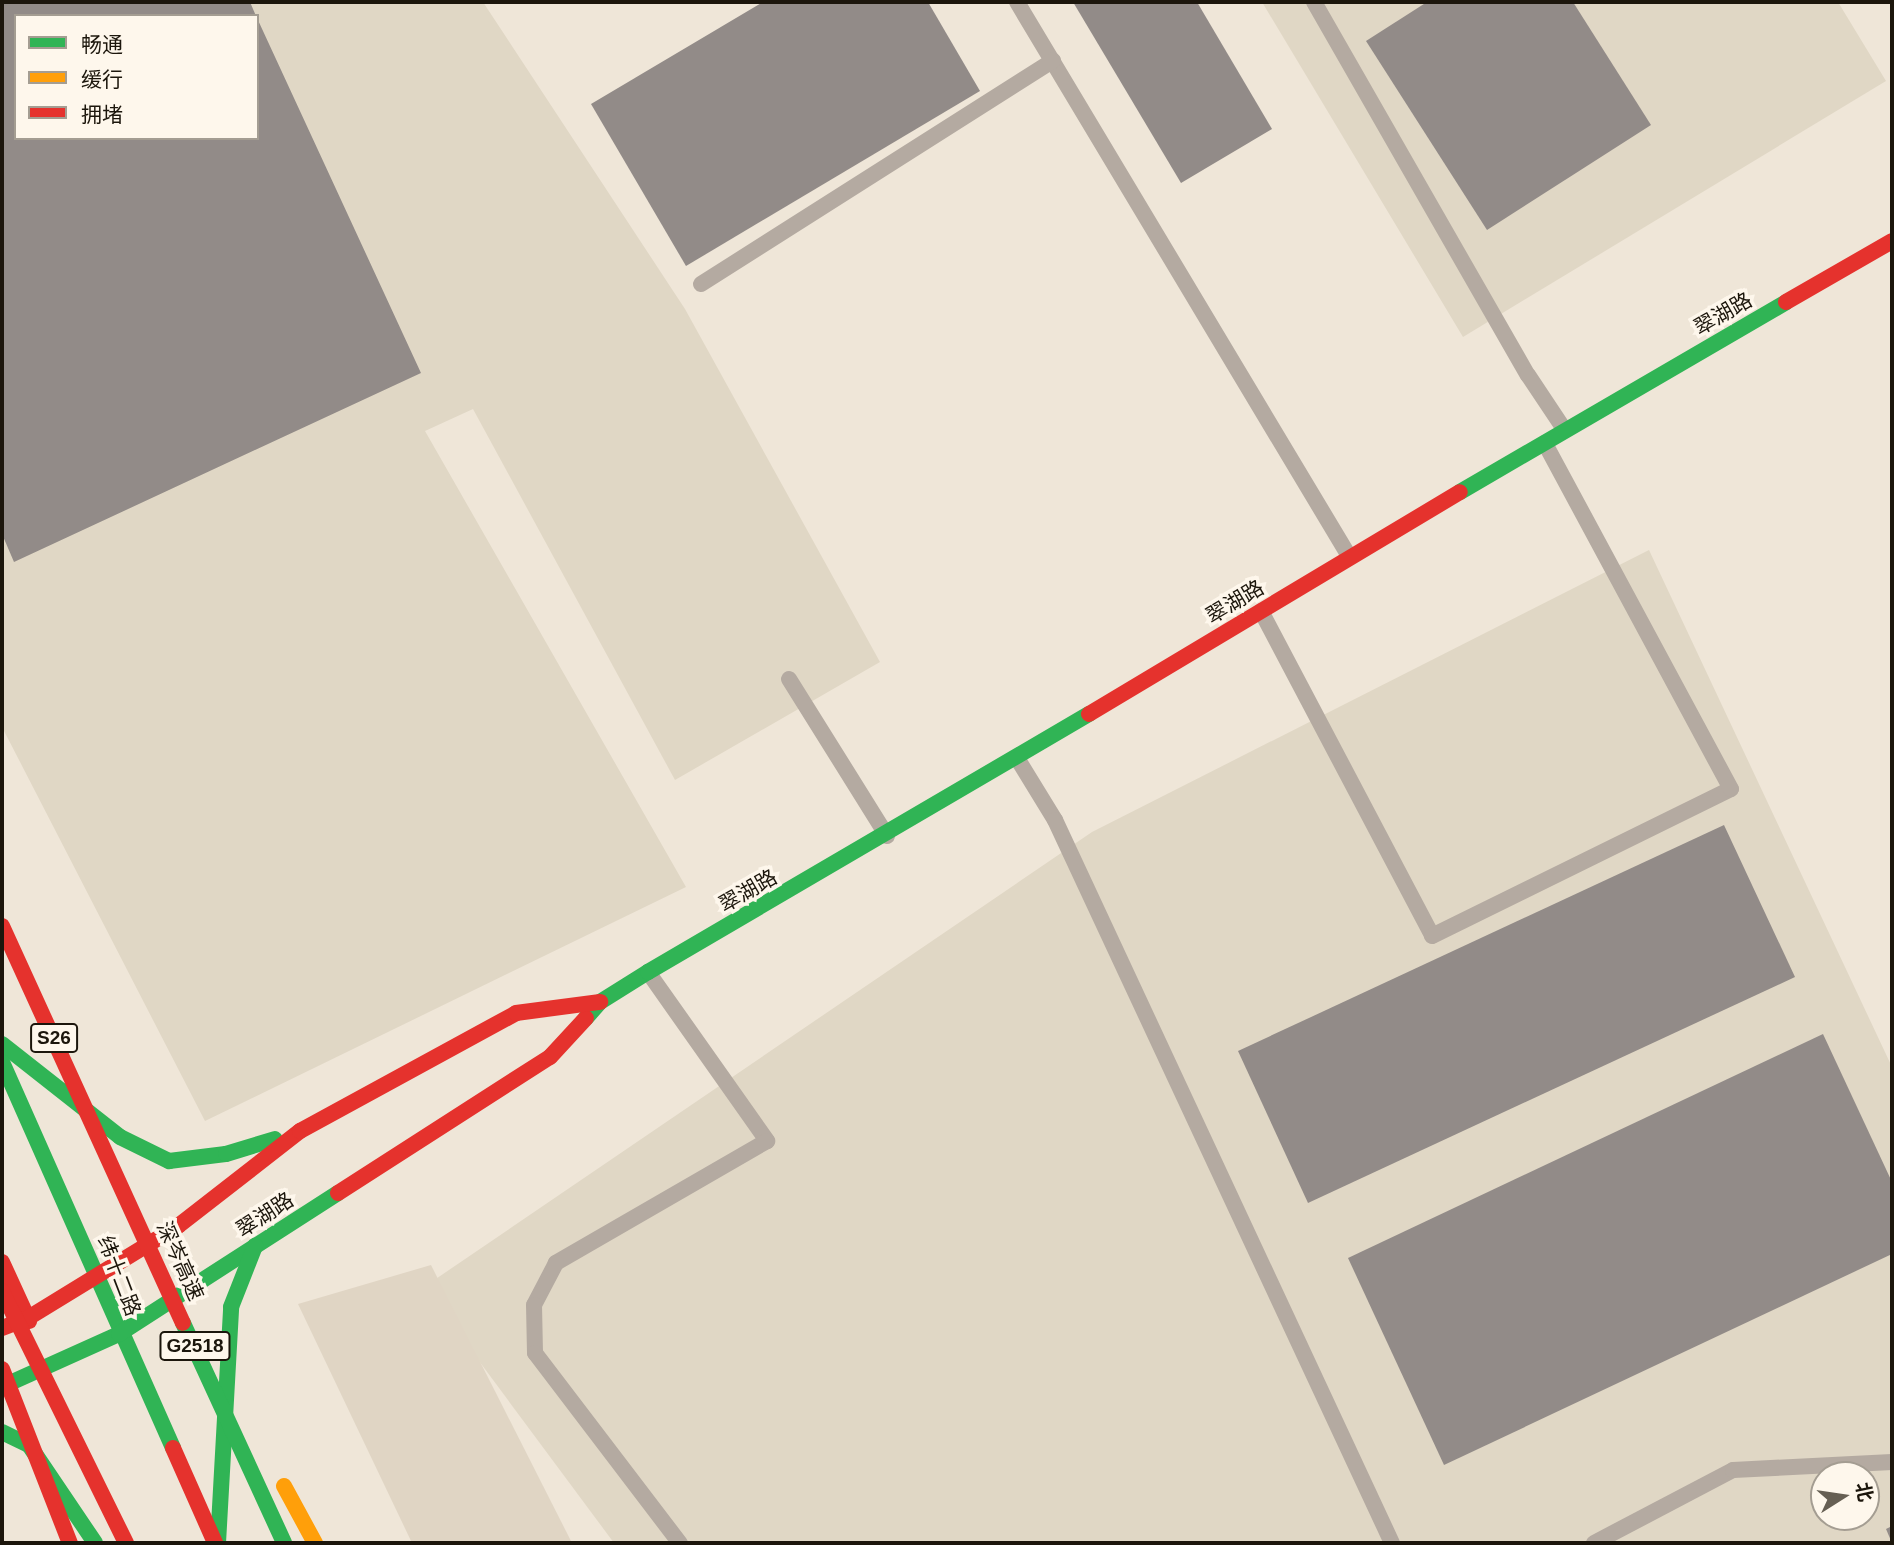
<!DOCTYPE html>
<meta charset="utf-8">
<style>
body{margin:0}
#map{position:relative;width:1894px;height:1545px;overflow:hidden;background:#efe6d8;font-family:Helvetica,"Noto Sans SC",sans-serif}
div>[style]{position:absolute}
.industrial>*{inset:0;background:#e0d7c5}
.green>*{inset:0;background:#e0d5c4}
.building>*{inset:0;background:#928b88}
.lane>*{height:16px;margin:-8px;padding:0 8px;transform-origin:8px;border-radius:8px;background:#b4aaa1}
.fast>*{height:16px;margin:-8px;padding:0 8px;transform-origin:8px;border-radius:8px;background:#30b455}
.jam>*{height:16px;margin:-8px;padding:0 8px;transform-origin:8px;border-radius:8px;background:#e5322d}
.fast-bridge>*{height:16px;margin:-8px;padding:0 8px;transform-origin:8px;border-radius:8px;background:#30b455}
.slow-bridge>*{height:16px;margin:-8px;padding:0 8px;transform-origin:8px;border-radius:8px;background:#ff9f0a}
.jam-bridge>*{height:16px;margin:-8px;padding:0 8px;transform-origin:8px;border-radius:8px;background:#e5322d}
span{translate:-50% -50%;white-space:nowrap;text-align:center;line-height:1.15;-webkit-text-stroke:7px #fef7ec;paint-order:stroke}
.shield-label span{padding:2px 5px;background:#fef7ec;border:2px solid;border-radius:5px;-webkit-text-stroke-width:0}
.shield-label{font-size:19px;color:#1c160c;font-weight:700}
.street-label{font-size:21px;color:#1c160c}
.frame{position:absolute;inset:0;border:4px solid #1c160c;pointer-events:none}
.legend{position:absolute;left:14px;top:14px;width:245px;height:126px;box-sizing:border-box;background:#fef7ec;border:2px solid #a49d92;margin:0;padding:9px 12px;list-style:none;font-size:21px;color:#1c160c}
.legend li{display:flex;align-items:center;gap:14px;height:35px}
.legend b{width:35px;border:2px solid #a49d92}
.north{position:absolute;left:1810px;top:1461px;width:70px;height:70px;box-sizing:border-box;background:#fef7ec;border:2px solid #a49d92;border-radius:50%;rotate:78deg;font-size:19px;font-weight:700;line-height:28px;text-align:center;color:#1c160c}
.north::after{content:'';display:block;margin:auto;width:24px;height:32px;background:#665f53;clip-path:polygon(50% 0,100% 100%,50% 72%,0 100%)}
</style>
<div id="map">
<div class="industrial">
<i style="clip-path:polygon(evenodd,2px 2px,483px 2px,685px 309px,880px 662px,675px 780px,473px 409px,425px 431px,686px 887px,205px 1121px,2px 727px,2px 2px,16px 16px,257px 16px,257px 138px,16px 138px,16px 16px)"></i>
<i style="clip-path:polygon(1262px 2px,1838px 2px,1886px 81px,1463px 337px)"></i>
<i style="clip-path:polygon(evenodd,1649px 550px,1892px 1067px,1892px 1543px,614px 1543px,424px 1287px,1092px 832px,1649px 550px,1824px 1475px,1866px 1475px,1866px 1517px,1824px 1517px,1824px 1475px)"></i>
</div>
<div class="green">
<i style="clip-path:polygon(431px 1265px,572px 1543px,412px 1543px,298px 1304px)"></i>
</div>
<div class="building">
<i style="clip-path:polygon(2px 2px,250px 2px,256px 16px,16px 16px,16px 138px,257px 138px,257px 18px,421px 373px,14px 562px,2px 534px)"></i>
<i style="clip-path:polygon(763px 2px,928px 2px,980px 91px,686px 266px,591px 104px)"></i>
<i style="clip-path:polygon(1073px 2px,1197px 2px,1272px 129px,1181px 183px)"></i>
<i style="clip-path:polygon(1427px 2px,1573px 2px,1651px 125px,1487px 230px,1366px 41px)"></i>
<i style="clip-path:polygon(1724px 825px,1795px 977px,1308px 1203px,1238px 1051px)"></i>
<i style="clip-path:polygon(1823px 1034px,1892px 1182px,1892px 1254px,1444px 1465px,1348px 1258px)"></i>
<i style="clip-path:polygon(1892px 1526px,1892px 1543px,1886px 1529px)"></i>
</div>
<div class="lane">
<i style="left:1017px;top:2px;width:646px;rotate:59.07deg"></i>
<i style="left:1314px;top:2px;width:430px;rotate:60.2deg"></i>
<i style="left:1528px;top:375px;width:65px;rotate:56.3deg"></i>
<i style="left:701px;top:284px;width:417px;rotate:-32.4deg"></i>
<i style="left:1261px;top:611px;width:367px;rotate:62.2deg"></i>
<i style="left:1432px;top:936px;width:333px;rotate:-26.2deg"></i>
<i style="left:1731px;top:789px;width:393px;rotate:-118.3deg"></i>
<i style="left:789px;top:679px;width:185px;rotate:58deg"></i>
<i style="left:1017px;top:758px;width:73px;rotate:58.5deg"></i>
<i style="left:1055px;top:820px;width:798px;rotate:65.01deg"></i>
<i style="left:648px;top:972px;width:207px;rotate:54.8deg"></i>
<i style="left:767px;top:1141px;width:244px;rotate:150deg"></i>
<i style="left:556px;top:1263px;width:47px;rotate:117.6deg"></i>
<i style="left:534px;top:1305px;width:48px;rotate:88.8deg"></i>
<i style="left:535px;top:1353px;width:239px;rotate:52.7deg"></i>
<i style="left:1594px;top:1543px;width:157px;rotate:-27.7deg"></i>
<i style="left:1733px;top:1470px;width:159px;rotate:-2.9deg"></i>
</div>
<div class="fast">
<i style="left:1460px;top:492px;width:377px;rotate:-30.2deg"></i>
<i style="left:586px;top:1018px;width:21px;rotate:-49deg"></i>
<i style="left:600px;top:1002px;width:57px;rotate:-32deg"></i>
<i style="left:648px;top:972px;width:511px;rotate:-30.33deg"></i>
<i style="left:2px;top:1044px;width:150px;rotate:38.2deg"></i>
<i style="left:120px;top:1137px;width:55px;rotate:26.1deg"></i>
<i style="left:169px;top:1161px;width:57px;rotate:-7deg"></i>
<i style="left:226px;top:1154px;width:51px;rotate:-17deg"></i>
<i style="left:2px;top:1062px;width:422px;rotate:66.1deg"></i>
<i style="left:10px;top:1383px;width:120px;rotate:-24.2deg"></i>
<i style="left:119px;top:1334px;width:260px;rotate:-32.8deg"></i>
<i style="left:2px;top:1432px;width:30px;rotate:26deg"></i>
<i style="left:29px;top:1445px;width:118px;rotate:56deg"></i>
<i style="left:218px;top:1543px;width:236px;rotate:-86.8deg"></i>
<i style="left:231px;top:1307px;width:66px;rotate:-68.5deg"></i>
</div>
<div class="jam">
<i style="left:1786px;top:302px;width:122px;rotate:-29.9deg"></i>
<i style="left:1089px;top:714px;width:432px;rotate:-30.9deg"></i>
<i style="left:338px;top:1193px;width:252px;rotate:-32.7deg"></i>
<i style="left:550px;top:1057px;width:53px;rotate:-47.3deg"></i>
<i style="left:2px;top:1262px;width:65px;rotate:65.4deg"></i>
<i style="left:2px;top:1328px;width:28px;rotate:-21deg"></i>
<i style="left:28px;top:1318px;width:176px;rotate:-31.5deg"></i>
<i style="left:178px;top:1226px;width:155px;rotate:-37.9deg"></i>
<i style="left:300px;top:1131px;width:246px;rotate:-28.6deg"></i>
<i style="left:516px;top:1013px;width:85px;rotate:-7.5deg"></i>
<i style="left:173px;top:1448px;width:104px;rotate:66.1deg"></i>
</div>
<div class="fast-bridge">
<i style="left:183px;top:1323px;width:242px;rotate:65.3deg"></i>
</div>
<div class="slow-bridge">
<i style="left:284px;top:1486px;width:65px;rotate:61.5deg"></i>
</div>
<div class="jam-bridge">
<i style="left:2px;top:926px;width:436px;rotate:65.5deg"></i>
<i style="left:2px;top:1291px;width:281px;rotate:63.8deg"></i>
<i style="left:2px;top:1369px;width:187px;rotate:68.7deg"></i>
</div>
<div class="shield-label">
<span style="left:54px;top:1038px">S26</span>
<span style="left:195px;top:1346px">G2518</span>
</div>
<div class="street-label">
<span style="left:1723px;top:314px;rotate:-30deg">翠湖路</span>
<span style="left:1235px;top:602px;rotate:-31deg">翠湖路</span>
<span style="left:748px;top:891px;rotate:-30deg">翠湖路</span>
<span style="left:265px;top:1215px;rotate:-33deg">翠湖路</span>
<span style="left:180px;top:1261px;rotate:66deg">深岑高速</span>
<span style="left:119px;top:1276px;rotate:69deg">纬十二路</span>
</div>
<div class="frame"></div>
<ul class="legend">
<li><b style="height:9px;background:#30b455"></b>畅通</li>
<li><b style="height:9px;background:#ff9f0a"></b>缓行</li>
<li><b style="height:9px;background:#e5322d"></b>拥堵</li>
</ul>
<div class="north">北</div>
</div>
